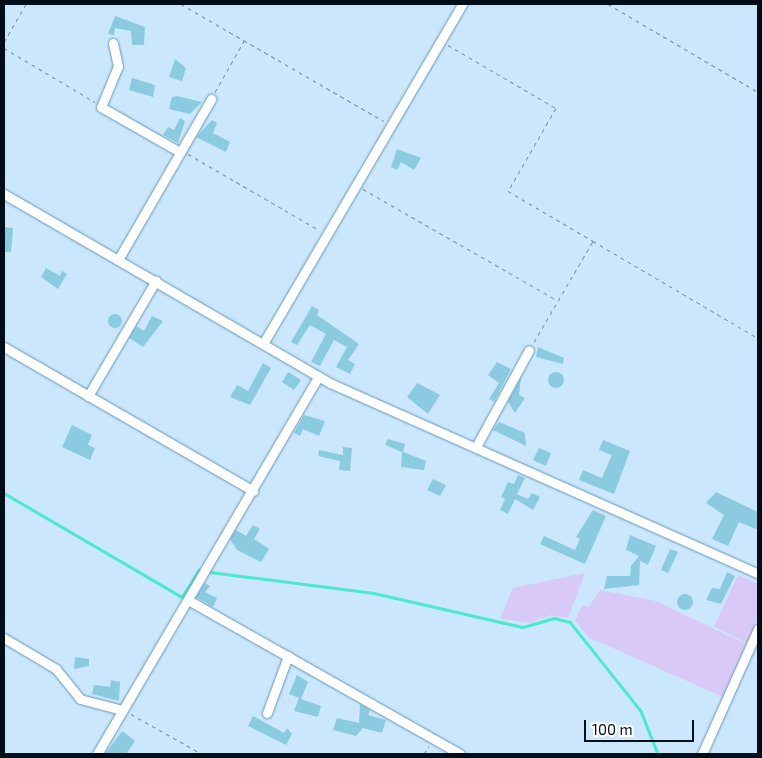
<!DOCTYPE html>
<style>
body{margin:0}
#map{position:relative;width:762px;height:758px;overflow:hidden;background:#cae7fd;font-family:"Exo 2",sans-serif}
div>[style]{position:absolute}
.green>*{inset:0;background:#d8c9f6}
.stream>*{height:2.5px;margin:-1.25px;padding:0 1.25px;transform-origin:1.25px;border-radius:1.25px;background:#4ee7cf}
.building>*{inset:0;background:#8bcbe0}
.round{border-radius:50%}
.path>*{height:1px;margin-top:-0.5px;transform-origin:0;background:repeating-linear-gradient(90deg,#788fa1 0 4px,transparent 0 8px)}
.roads{filter:drop-shadow(0 0 1px #6795b7) drop-shadow(0 0 1px #6795b7)}
.minor>*{height:9px;margin:-4.5px;padding:0 4.5px;transform-origin:4.5px;border-radius:4.5px;background:#fff}
span{translate:-50% -50%;white-space:nowrap;text-align:center;line-height:1.15;-webkit-text-stroke:5px #fff;paint-order:stroke}
.frame{position:absolute;inset:0;border:5px solid #000e1a;pointer-events:none}
.scale{position:absolute;left:584px;top:720px;width:110px;height:22px;box-sizing:border-box;border:2px solid #000e1a;border-top:0;padding-left:6px;font-size:15px;line-height:18px;white-space:nowrap;color:#000e1a;-webkit-text-stroke:4px #fff;paint-order:stroke}
</style>
<div id="map">
<div class="green">
<i style="clip-path:polygon(585px 573px,568px 618px,551px 615px,530px 623px,500px 618px,513px 588px)"></i>
<i style="clip-path:polygon(738px 575px,758px 584px,758px 618px,747px 643px,714px 627px)"></i>
<i style="clip-path:polygon(600px 590px,656px 601px,746px 644px,723px 697px,588px 637px,575px 620px,583px 605px,589px 607px)"></i>
</div>
<div class="stream">
<i style="left:4px;top:493px;width:206px;rotate:30.3deg"></i>
<i style="left:182px;top:597px;width:32px;rotate:-58deg"></i>
<i style="left:210px;top:572px;width:165px;rotate:7.3deg"></i>
<i style="left:374px;top:593px;width:153px;rotate:12.9deg"></i>
<i style="left:523px;top:627px;width:32px;rotate:-16deg"></i>
<i style="left:554px;top:618px;width:16px;rotate:14deg"></i>
<i style="left:570px;top:622px;width:114px;rotate:51.4deg"></i>
<i style="left:641px;top:711px;width:46px;rotate:68.4deg"></i>
</div>
<div class="building">
<i style="clip-path:polygon(115px 16px,145px 27px,144px 45px,132px 45px,131px 31px,115px 28px,114px 35px,108px 34px)"></i>
<i style="clip-path:polygon(175px 59px,186px 68px,182px 81px,169px 77px)"></i>
<i style="clip-path:polygon(132px 78px,155px 85px,153px 97px,129px 90px)"></i>
<i style="clip-path:polygon(172px 97px,177px 96px,202px 102px,190px 114px,169px 109px)"></i>
<i style="clip-path:polygon(180px 118px,185px 121px,178px 143px,163px 135px,168px 127px,174px 130px)"></i>
<i style="clip-path:polygon(212px 120px,217px 123px,213px 133px,230px 142px,226px 152px,196px 137px)"></i>
<i style="clip-path:polygon(397px 149px,421px 158px,414px 170px,401px 162px,397px 170px,391px 167px)"></i>
<i style="clip-path:polygon(4px 227px,13px 228px,11px 252px,4px 252px)"></i>
<i style="clip-path:polygon(46px 268px,60px 276px,62px 271px,67px 274px,58px 289px,41px 277px)"></i>
<i style="clip-path:polygon(312px 306px,319px 310px,317px 315px,359px 344px,348px 360px,355px 364px,350px 374px,336px 367px,347px 347px,334px 340px,320px 366px,311px 362px,326px 334px,310px 325px,297px 345px,291px 342px)"></i>
<i class="round" style="left:108px;top:314px;width:14px;height:14px"></i>
<i style="clip-path:polygon(152px 316px,163px 321px,143px 347px,129px 338px,136px 326px,144px 331px)"></i>
<i style="clip-path:polygon(538px 347px,564px 358px,563px 364px,536px 357px)"></i>
<i style="clip-path:polygon(497px 362px,511px 369px,494px 402px,489px 399px,499px 383px,488px 375px)"></i>
<i style="clip-path:polygon(263px 363px,271px 368px,250px 405px,230px 397px,237px 385px,248px 391px)"></i>
<i class="round" style="left:548px;top:372px;width:16px;height:16px"></i>
<i style="clip-path:polygon(288px 372px,301px 380px,294px 390px,282px 382px)"></i>
<i style="clip-path:polygon(521px 377px,519px 395px,525px 398px,515px 413px,508px 402px)"></i>
<i style="clip-path:polygon(417px 383px,440px 395px,428px 414px,407px 397px)"></i>
<i style="clip-path:polygon(304px 415px,325px 421px,319px 436px,303px 429px,300px 436px,294px 433px)"></i>
<i style="clip-path:polygon(499px 422px,525px 433px,526px 446px,493px 430px)"></i>
<i style="clip-path:polygon(72px 425px,92px 435px,88px 445px,95px 448px,90px 460px,62px 447px)"></i>
<i style="clip-path:polygon(388px 439px,405px 444px,403px 452px,426px 461px,424px 470px,401px 467px,402px 452px,385px 445px)"></i>
<i style="clip-path:polygon(603px 440px,630px 451px,614px 494px,579px 480px,583px 470px,602px 478px,612px 455px,599px 450px)"></i>
<i style="clip-path:polygon(343px 447px,352px 448px,350px 471px,339px 470px,340px 461px,318px 456px,319px 450px,343px 455px)"></i>
<i style="clip-path:polygon(539px 448px,551px 453px,546px 466px,533px 460px)"></i>
<i style="clip-path:polygon(518px 475px,525px 478px,517px 494px,528px 499px,532px 493px,540px 497px,533px 510px,515px 499px,508px 514px,500px 510px,505px 499px,501px 497px,508px 482px,514px 484px)"></i>
<i style="clip-path:polygon(433px 479px,446px 485px,440px 496px,427px 490px)"></i>
<i style="clip-path:polygon(716px 492px,758px 512px,758px 530px,739px 522px,728px 546px,712px 539px,724px 515px,706px 503px)"></i>
<i style="clip-path:polygon(593px 510px,606px 516px,585px 564px,540px 544px,544px 536px,575px 550px,580px 539px,576px 537px)"></i>
<i style="clip-path:polygon(253px 525px,260px 529px,254px 539px,269px 549px,261px 562px,237px 550px,230px 539px,236px 530px,246px 536px)"></i>
<i style="clip-path:polygon(630px 535px,656px 546px,648px 565px,640px 561px,639px 585px,604px 589px,607px 576px,630px 576px,631px 566px,639px 556px,626px 550px)"></i>
<i style="clip-path:polygon(670px 549px,678px 552px,668px 573px,661px 570px)"></i>
<i style="clip-path:polygon(727px 572px,735px 576px,721px 604px,706px 600px,712px 588px,720px 589px)"></i>
<i style="clip-path:polygon(205px 583px,210px 586px,205px 592px,217px 598px,213px 607px,196px 597px)"></i>
<i class="round" style="left:677px;top:594px;width:16px;height:16px"></i>
<i style="clip-path:polygon(75px 657px,89px 659px,89px 666px,74px 669px)"></i>
<i style="clip-path:polygon(297px 675px,308px 682px,301px 699px,321px 706px,318px 717px,294px 711px,299px 698px,289px 694px)"></i>
<i style="clip-path:polygon(111px 680px,120px 682px,119px 701px,92px 694px,94px 685px,110px 687px)"></i>
<i style="clip-path:polygon(360px 704px,370px 710px,368px 715px,386px 720px,382px 733px,363px 728px,356px 736px,333px 730px,337px 718px,359px 723px)"></i>
<i style="clip-path:polygon(253px 716px,284px 733px,287px 728px,292px 734px,286px 745px,248px 726px)"></i>
<i style="clip-path:polygon(122px 731px,135px 741px,126px 754px,105px 754px)"></i>
</div>
<div class="path">
<i style="left:181px;top:4px;width:234px;rotate:30deg"></i>
<i style="left:608px;top:4px;width:174px;rotate:30.4deg"></i>
<i style="left:4px;top:42px;width:44px;rotate:-59.9deg"></i>
<i style="left:448px;top:45px;width:125px;rotate:30.3deg"></i>
<i style="left:556px;top:108px;width:96px;rotate:120deg"></i>
<i style="left:508px;top:191px;width:99px;rotate:30.5deg"></i>
<i style="left:4px;top:48px;width:106px;rotate:30.7deg"></i>
<i style="left:215px;top:92px;width:59px;rotate:-60.4deg"></i>
<i style="left:188px;top:154px;width:151px;rotate:30.1deg"></i>
<i style="left:363px;top:189px;width:224px;rotate:29.8deg"></i>
<i style="left:534px;top:342px;width:117px;rotate:-59.7deg"></i>
<i style="left:593px;top:241px;width:191px;rotate:30.5deg"></i>
<i style="left:131px;top:714px;width:81px;rotate:29.4deg"></i>
<i style="left:424px;top:754px;width:9px;rotate:-58deg"></i>
</div>
<div class="roads">
<div class="minor">
<i style="left:113px;top:43px;width:24px;rotate:78deg"></i>
<i style="left:118px;top:66px;width:44px;rotate:112.5deg"></i>
<i style="left:101px;top:107px;width:91px;rotate:29.7deg"></i>
<i style="left:4px;top:194px;width:377px;rotate:30.1deg"></i>
<i style="left:330px;top:383px;width:469px;rotate:24deg"></i>
<i style="left:119px;top:258px;width:184px;rotate:-59.9deg"></i>
<i style="left:264px;top:342px;width:392px;rotate:-59.6deg"></i>
<i style="left:4px;top:347px;width:288px;rotate:30deg"></i>
<i style="left:88px;top:396px;width:134px;rotate:-59.6deg"></i>
<i style="left:477px;top:445px;width:108px;rotate:-61.3deg"></i>
<i style="left:188px;top:600px;width:313px;rotate:29.5deg"></i>
<i style="left:4px;top:638px;width:61px;rotate:30.8deg"></i>
<i style="left:56px;top:669px;width:38px;rotate:51deg"></i>
<i style="left:80px;top:699px;width:43px;rotate:14.7deg"></i>
<i style="left:267px;top:713px;width:61px;rotate:-69.8deg"></i>
<i style="left:97px;top:754px;width:438px;rotate:-59.6deg"></i>
<i style="left:702px;top:754px;width:137px;rotate:-65.9deg"></i>
</div>
</div>
<div class="frame"></div>
<div class="scale">100 m</div>
</div>
